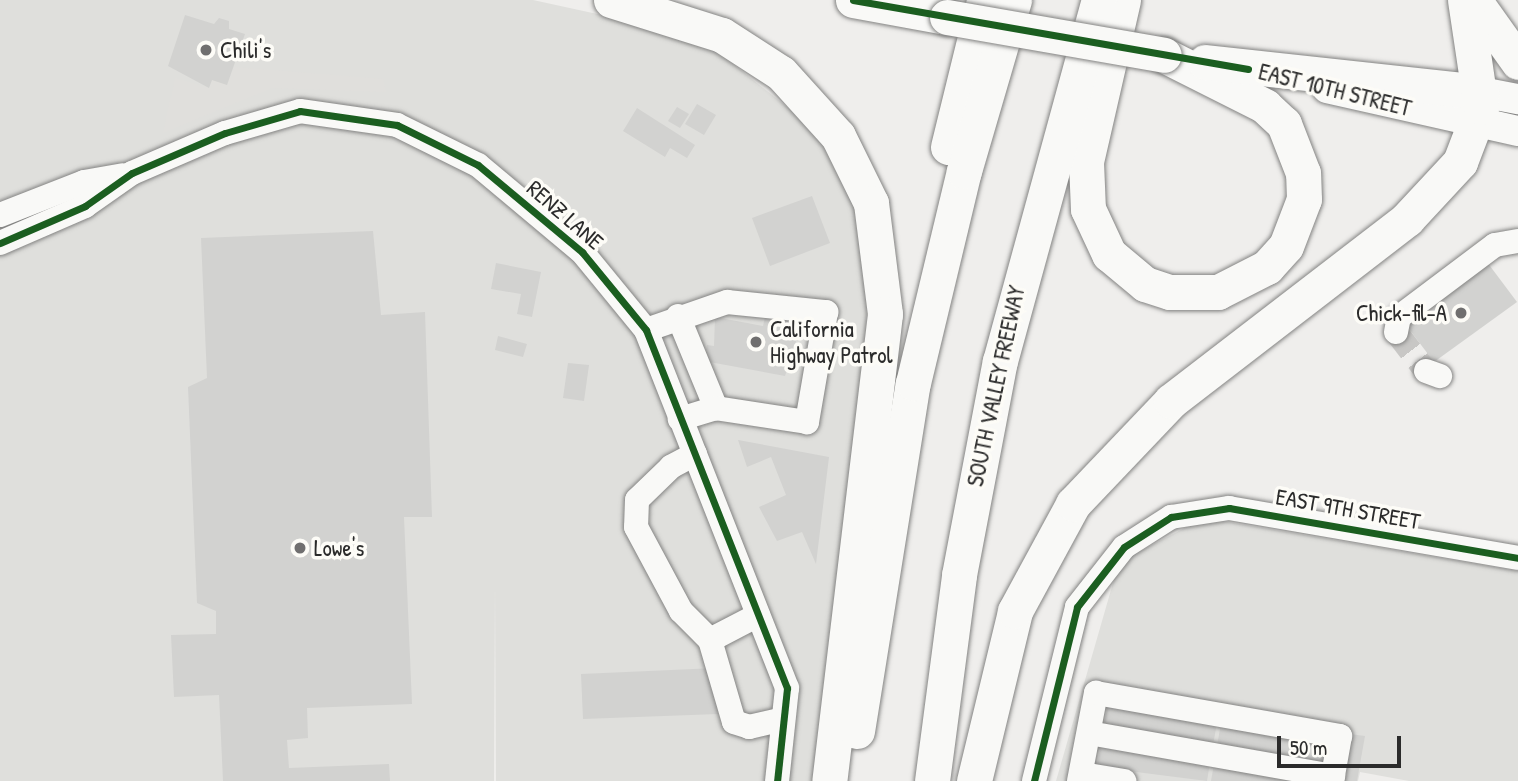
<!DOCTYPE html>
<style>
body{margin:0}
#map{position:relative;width:1518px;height:781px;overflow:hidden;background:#efeeec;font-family:"Patrick Hand",sans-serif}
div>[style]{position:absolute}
.built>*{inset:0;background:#dfdfdc}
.green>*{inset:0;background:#e0dfdc}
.building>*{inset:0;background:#d2d2d0}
.minor-tunnel>*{height:24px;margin-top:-12px;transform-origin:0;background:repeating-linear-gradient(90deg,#c8c7c5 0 24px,transparent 0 36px)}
.roads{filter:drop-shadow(0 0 2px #838382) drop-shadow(0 0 2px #838382)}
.minor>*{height:24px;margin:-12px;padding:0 12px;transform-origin:12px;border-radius:12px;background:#f9f9f7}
.major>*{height:30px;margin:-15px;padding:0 15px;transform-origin:15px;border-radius:15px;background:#f9f9f7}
.highway>*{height:35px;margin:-17.5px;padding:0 17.5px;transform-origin:17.5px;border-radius:17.5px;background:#f9f9f7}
.bridges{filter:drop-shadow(0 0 2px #838382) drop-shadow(0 0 2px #838382)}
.highway-bridge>*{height:35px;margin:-17.5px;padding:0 17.5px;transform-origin:17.5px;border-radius:17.5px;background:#f9f9f7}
.cycleway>*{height:7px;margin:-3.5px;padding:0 3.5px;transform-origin:3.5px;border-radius:3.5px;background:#1b5e20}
.dots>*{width:19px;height:19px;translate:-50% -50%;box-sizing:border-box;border:4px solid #fdfcf7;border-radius:50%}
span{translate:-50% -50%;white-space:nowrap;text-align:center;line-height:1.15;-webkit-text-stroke:7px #fdfcf7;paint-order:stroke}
.poi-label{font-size:23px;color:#2b2b2b}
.left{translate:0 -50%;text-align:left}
.right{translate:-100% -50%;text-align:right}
.street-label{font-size:23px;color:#2b2b2b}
.scale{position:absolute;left:1277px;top:736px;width:124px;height:32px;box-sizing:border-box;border:4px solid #2b2b2b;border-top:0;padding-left:9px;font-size:21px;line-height:24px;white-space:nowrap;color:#2b2b2b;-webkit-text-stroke:5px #fdfcf7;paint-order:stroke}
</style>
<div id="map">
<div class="built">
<i style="clip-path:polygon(0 0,533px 0,698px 36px,812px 127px,853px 189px,868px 272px,865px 360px,815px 781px,496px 781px,495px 587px,494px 781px,0 781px)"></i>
<i style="clip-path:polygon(1204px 518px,1518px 571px,1518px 781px,1409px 781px,1360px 772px,1358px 781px,1056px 781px,1119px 562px)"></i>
</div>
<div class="green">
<i style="clip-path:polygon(234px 67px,383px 79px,386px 92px,272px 88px,163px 133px,175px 78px,209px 88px,212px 80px,227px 85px)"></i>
</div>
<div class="building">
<i style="clip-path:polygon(185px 15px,214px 24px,219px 18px,229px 21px,229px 29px,245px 34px,227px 85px,212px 80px,209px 88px,168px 66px)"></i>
<i style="clip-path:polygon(697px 104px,716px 115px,704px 135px,685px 124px)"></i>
<i style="clip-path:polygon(677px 107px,689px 114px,680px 128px,668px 121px)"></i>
<i style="clip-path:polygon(637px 108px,695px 145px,687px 158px,670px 148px,665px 157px,623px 131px)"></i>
<i style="clip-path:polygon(812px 196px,830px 243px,770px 266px,752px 218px)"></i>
<i style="clip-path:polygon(373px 231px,381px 315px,425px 312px,432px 517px,404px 517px,412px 704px,307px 708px,308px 738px,287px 740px,289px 768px,389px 764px,390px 781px,223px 781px,219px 695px,174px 697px,171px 635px,216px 634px,216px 611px,197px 603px,188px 387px,207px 378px,201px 238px)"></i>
<i style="clip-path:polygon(1487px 262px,1517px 302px,1434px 362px,1406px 325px)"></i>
<i style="clip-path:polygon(496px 263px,541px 272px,532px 317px,517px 314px,521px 294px,491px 289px)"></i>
<i style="clip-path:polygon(766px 312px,814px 321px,810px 340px,797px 338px,785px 376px,704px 361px,707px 345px,714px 346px,715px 317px,763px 326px)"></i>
<i style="clip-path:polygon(498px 336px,527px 344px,523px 357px,495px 350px)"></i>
<i style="clip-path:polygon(568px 363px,589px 365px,584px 401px,563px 398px)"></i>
<i style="clip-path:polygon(738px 440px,829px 457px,816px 564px,802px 532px,777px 541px,759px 507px,786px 495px,771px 457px,747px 467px)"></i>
<i style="clip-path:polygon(716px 668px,718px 714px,583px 719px,581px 674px)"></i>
<i style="clip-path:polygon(1108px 703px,1217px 723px,1213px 745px,1104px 726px)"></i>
<i style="clip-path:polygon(1221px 723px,1330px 743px,1326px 766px,1217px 746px)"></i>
<i style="clip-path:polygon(1350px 734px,1365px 736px,1357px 781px,1341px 781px)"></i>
<i style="clip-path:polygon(1101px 744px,1210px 763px,1207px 781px,1097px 767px)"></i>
<i style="clip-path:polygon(1214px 764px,1301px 781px,1211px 781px)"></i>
</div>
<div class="minor-tunnel">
<i style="left:1396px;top:332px;width:49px;rotate:52.4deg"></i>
</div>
<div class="roads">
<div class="minor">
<i style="left:0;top:215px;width:90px;rotate:-21.4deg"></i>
<i style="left:84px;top:182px;width:39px;rotate:-10deg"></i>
<i style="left:0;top:243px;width:93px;rotate:-23.5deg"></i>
<i style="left:85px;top:206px;width:57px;rotate:-35.1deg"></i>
<i style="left:132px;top:173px;width:101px;rotate:-23.3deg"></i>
<i style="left:225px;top:133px;width:78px;rotate:-16.3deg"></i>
<i style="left:300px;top:111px;width:98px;rotate:8.2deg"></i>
<i style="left:397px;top:125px;width:90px;rotate:26.3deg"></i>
<i style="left:478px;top:165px;width:136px;rotate:39.9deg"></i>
<i style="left:582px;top:252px;width:101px;rotate:50.6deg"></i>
<i style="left:646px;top:330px;width:385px;rotate:68.5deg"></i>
<i style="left:787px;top:688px;width:94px;rotate:96.1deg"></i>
<i style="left:678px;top:316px;width:100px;rotate:67.6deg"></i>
<i style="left:646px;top:330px;width:86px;rotate:-19.1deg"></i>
<i style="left:727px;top:302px;width:100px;rotate:5.8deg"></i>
<i style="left:826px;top:312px;width:112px;rotate:99.8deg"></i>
<i style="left:807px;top:422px;width:92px;rotate:-171.3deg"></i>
<i style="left:716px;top:408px;width:38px;rotate:163deg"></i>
<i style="left:1396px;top:332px;width:15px;rotate:-79deg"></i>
<i style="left:1399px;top:317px;width:120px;rotate:-36.9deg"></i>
<i style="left:1495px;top:245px;width:23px;rotate:-10deg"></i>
<i style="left:1426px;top:371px;width:15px;rotate:20deg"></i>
<i style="left:695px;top:454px;width:27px;rotate:152deg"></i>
<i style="left:671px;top:467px;width:47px;rotate:135.9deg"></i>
<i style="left:637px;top:500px;width:27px;rotate:92deg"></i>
<i style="left:636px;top:527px;width:95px;rotate:61.8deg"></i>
<i style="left:681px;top:611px;width:41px;rotate:45deg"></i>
<i style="left:710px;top:640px;width:54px;rotate:-27.5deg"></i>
<i style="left:710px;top:640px;width:85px;rotate:73.7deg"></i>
<i style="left:734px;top:722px;width:16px;rotate:18deg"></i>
<i style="left:749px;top:727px;width:35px;rotate:-13deg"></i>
<i style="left:1089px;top:733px;width:248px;rotate:10deg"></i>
<i style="left:1082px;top:774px;width:43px;rotate:9.5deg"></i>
<i style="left:1034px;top:781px;width:179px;rotate:-76.1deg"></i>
<i style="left:1077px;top:607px;width:76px;rotate:-51.9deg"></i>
<i style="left:1124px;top:547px;width:56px;rotate:-32.6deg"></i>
<i style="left:1171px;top:517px;width:59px;rotate:-8.8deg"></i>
<i style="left:1229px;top:508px;width:293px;rotate:9.8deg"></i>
<i style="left:1079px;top:781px;width:90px;rotate:-79.1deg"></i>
<i style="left:1096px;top:693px;width:248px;rotate:10deg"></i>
<i style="left:1340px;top:736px;width:46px;rotate:100.1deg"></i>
</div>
<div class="major">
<i style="left:1327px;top:88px;width:196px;rotate:12.7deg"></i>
<i style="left:1481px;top:92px;width:38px;rotate:11deg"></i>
</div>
<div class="highway">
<i style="left:611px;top:0;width:116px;rotate:17.5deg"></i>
<i style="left:722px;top:35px;width:70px;rotate:32.8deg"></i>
<i style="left:781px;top:73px;width:85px;rotate:47.9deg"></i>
<i style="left:838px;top:136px;width:75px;rotate:63.8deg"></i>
<i style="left:871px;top:203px;width:112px;rotate:82.8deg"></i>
<i style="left:885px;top:314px;width:470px;rotate:96.8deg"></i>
<i style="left:853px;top:0;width:96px;rotate:10.3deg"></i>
<i style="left:1123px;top:0;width:166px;rotate:102.9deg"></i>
<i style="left:1086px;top:162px;width:47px;rotate:87.6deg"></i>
<i style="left:1088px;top:209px;width:50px;rotate:65deg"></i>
<i style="left:1109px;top:254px;width:47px;rotate:39.8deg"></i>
<i style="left:1145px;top:284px;width:26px;rotate:18deg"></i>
<i style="left:1170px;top:292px;width:48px"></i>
<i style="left:1218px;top:292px;width:55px;rotate:-27deg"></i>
<i style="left:1267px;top:267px;width:28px;rotate:-48deg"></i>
<i style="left:1286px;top:246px;width:50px;rotate:-69deg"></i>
<i style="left:1304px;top:199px;width:26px;rotate:-92deg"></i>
<i style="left:1303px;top:173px;width:53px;rotate:-111.2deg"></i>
<i style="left:1284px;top:124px;width:26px;rotate:-137deg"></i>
<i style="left:1265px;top:106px;width:113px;rotate:-153.2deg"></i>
<i style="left:1474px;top:0;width:76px;rotate:54.6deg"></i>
<i style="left:1205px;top:62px;width:278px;rotate:6.2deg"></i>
<i style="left:948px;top:147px;width:151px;rotate:-76.2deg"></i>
<i style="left:857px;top:731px;width:352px;rotate:-80.9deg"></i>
<i style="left:913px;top:383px;width:218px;rotate:-76.5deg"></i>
<i style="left:964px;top:171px;width:178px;rotate:-73.7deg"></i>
<i style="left:932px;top:781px;width:208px;rotate:-82.5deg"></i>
<i style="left:959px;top:575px;width:218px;rotate:-79.2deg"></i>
<i style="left:1000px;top:361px;width:374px;rotate:-74.7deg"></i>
<i style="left:974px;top:781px;width:175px;rotate:-76.4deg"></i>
<i style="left:1015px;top:611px;width:122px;rotate:-61.5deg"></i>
<i style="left:1073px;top:504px;width:142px;rotate:-46.4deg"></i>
<i style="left:1171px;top:401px;width:298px;rotate:-37.6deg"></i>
<i style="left:1407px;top:219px;width:78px;rotate:-47.1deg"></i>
<i style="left:1460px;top:162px;width:59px;rotate:-69.1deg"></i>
<i style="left:1481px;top:107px;width:108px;rotate:-98.5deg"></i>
</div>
</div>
<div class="bridges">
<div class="highway-bridge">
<i style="left:947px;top:17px;width:220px;rotate:9.9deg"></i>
</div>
</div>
<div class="cycleway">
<i style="left:853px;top:0;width:401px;rotate:9.9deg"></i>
<i style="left:0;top:243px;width:93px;rotate:-23.5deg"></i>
<i style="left:85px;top:206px;width:57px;rotate:-35.1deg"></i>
<i style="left:132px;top:173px;width:101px;rotate:-23.3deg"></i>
<i style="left:225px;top:133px;width:78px;rotate:-16.3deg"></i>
<i style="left:300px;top:111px;width:98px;rotate:8.2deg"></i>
<i style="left:397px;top:125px;width:90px;rotate:26.3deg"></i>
<i style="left:478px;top:165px;width:136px;rotate:39.9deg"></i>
<i style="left:582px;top:252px;width:101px;rotate:50.6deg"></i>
<i style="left:646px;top:330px;width:385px;rotate:68.5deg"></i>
<i style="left:787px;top:688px;width:94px;rotate:96.1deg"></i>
<i style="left:1034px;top:781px;width:179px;rotate:-76.1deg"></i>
<i style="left:1077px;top:607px;width:76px;rotate:-51.9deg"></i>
<i style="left:1124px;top:547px;width:56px;rotate:-32.6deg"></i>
<i style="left:1171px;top:517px;width:59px;rotate:-8.8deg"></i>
<i style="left:1229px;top:508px;width:293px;rotate:9.8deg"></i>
</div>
<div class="dots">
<i style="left:206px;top:50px;background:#706f6f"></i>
<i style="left:1461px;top:313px;background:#706f6f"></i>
<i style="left:756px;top:342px;background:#706f6f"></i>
<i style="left:300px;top:548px;background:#706f6f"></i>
</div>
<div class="poi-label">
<span class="left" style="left:220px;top:50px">Chili's</span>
<span class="right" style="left:1447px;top:313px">Chick-fil-A</span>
<span class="left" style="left:770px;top:342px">California<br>Highway Patrol</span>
<span class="left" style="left:314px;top:548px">Lowe's</span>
</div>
<div class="street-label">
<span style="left:1335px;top:90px;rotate:14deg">EAST 10TH STREET</span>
<span style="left:565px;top:215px;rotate:41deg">RENZ LANE</span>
<span style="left:996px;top:386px;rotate:-78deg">SOUTH VALLEY FREEWAY</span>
<span style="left:1348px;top:509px;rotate:10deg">EAST 9TH STREET</span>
</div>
<div class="scale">50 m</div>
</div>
